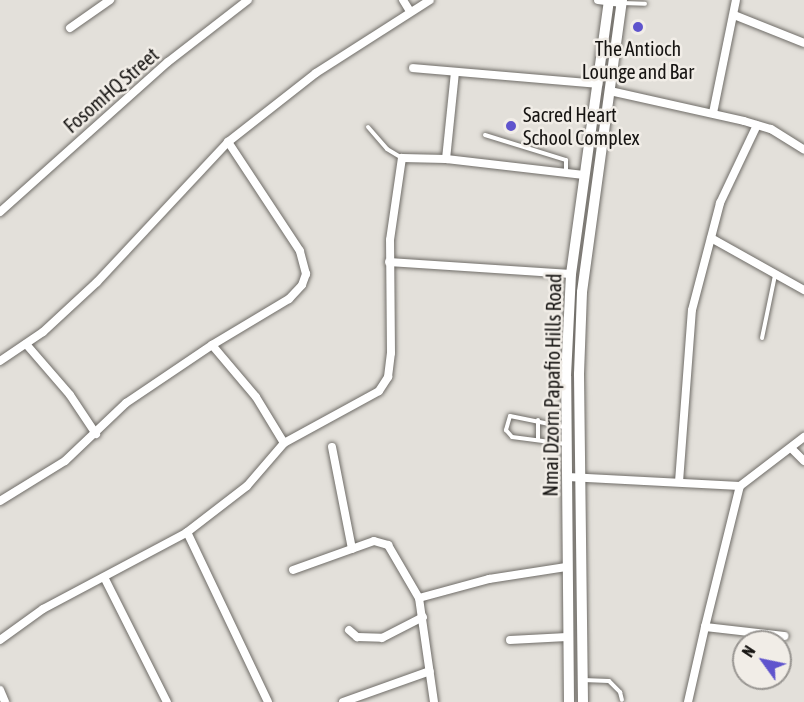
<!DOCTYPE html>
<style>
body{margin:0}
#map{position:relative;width:804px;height:702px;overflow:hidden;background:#e3e0da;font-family:"Asap Condensed",sans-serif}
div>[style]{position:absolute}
.roads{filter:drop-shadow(0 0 2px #6f6c67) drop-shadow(0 0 2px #6f6c67)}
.lane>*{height:4px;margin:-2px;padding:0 2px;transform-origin:2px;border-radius:2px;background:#fff}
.street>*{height:8px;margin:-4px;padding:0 4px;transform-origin:4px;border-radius:4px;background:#fff}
.secondary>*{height:10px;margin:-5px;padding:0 5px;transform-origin:5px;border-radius:5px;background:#fff}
.dots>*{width:16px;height:16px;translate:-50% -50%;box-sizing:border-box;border:3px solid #f1ede7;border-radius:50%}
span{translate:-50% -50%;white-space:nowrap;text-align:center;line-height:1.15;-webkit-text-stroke:5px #f1ede7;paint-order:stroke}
.poi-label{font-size:20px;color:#161412}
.left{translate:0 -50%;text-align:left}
.street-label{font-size:20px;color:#161412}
.north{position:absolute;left:732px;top:630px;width:60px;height:60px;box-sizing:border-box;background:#f1ede7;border:2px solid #999692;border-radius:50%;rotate:303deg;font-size:16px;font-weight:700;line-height:24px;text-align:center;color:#161412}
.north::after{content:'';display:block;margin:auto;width:21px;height:27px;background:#5f54cd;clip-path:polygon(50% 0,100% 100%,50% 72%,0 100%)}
</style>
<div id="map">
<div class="roads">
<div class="lane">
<i style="left:622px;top:3px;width:23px;rotate:2deg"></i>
<i style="left:368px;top:127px;width:29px;rotate:49deg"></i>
<i style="left:387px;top:149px;width:17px;rotate:31deg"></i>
<i style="left:485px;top:135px;width:85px;rotate:17.2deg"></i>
<i style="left:566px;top:160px;width:14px;rotate:90deg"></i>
<i style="left:762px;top:338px;width:64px;rotate:-78.3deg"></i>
<i style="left:564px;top:427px;width:55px;rotate:-168.5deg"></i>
<i style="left:510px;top:416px;width:15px;rotate:106deg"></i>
<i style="left:506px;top:430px;width:9px;rotate:49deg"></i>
<i style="left:512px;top:437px;width:54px;rotate:7.4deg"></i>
<i style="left:538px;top:440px;width:20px;rotate:-90deg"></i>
<i style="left:583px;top:680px;width:26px;rotate:2deg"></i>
<i style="left:609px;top:681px;width:16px;rotate:45deg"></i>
<i style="left:620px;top:692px;width:8px;rotate:76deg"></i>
</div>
<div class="street">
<i style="left:403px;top:0;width:13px;rotate:58deg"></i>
<i style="left:598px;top:0;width:24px;rotate:7deg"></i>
<i style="left:734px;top:15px;width:75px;rotate:21.8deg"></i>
<i style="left:70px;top:28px;width:49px;rotate:-35deg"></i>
<i style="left:413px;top:68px;width:186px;rotate:4.9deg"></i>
<i style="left:610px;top:91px;width:137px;rotate:12.6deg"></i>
<i style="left:744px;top:121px;width:28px;rotate:17deg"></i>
<i style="left:771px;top:129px;width:39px;rotate:32deg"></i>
<i style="left:713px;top:113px;width:115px;rotate:-78.5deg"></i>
<i style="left:446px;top:159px;width:87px;rotate:-84.1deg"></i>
<i style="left:0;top:212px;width:225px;rotate:-41.8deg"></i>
<i style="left:168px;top:62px;width:101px;rotate:-37.8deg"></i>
<i style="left:711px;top:238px;width:107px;rotate:29.2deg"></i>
<i style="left:389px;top:262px;width:182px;rotate:3.8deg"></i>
<i style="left:26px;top:344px;width:67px;rotate:49.2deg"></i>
<i style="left:70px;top:395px;width:47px;rotate:56.3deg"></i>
<i style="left:212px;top:345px;width:68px;rotate:49.8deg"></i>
<i style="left:256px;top:397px;width:54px;rotate:58.7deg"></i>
<i style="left:0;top:361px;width:52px;rotate:-34deg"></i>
<i style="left:43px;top:332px;width:74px;rotate:-42.8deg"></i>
<i style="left:97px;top:282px;width:192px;rotate:-46.9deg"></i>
<i style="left:228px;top:142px;width:112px;rotate:-38.1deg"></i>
<i style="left:316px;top:73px;width:135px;rotate:-32.6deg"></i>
<i style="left:332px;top:447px;width:104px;rotate:78.9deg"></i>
<i style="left:792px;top:449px;width:17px;rotate:45deg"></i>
<i style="left:568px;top:477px;width:172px;rotate:3deg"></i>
<i style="left:740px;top:486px;width:81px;rotate:-37.4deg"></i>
<i style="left:679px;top:482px;width:172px;rotate:-85.7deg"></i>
<i style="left:692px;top:310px;width:111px;rotate:-75.3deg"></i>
<i style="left:720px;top:203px;width:86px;rotate:-64.6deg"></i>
<i style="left:0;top:501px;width:76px;rotate:-31.6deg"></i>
<i style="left:65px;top:461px;width:84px;rotate:-43.6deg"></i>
<i style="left:126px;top:403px;width:104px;rotate:-34deg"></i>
<i style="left:212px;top:345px;width:90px;rotate:-30.9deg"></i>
<i style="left:289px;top:299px;width:19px;rotate:-47deg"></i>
<i style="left:302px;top:285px;width:12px;rotate:-70deg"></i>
<i style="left:306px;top:274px;width:24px;rotate:-105deg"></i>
<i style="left:300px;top:251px;width:131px;rotate:-123.4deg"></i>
<i style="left:187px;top:532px;width:188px;rotate:64.5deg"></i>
<i style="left:293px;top:570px;width:86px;rotate:-19.7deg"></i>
<i style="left:374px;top:541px;width:15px;rotate:16deg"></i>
<i style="left:388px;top:545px;width:61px;rotate:59.7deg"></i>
<i style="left:419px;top:598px;width:105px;rotate:81.8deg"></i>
<i style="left:104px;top:577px;width:140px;rotate:63.3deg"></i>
<i style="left:419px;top:598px;width:73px;rotate:-15.2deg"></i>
<i style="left:489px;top:579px;width:78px;rotate:-8.9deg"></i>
<i style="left:705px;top:627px;width:145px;rotate:-76.1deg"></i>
<i style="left:349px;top:630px;width:11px;rotate:41deg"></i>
<i style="left:357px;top:637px;width:25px;rotate:2deg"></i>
<i style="left:382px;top:638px;width:46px;rotate:-27.1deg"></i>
<i style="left:0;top:640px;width:53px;rotate:-35.8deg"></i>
<i style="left:43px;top:609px;width:162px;rotate:-28deg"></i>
<i style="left:186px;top:533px;width:77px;rotate:-37.6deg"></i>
<i style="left:247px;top:486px;width:57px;rotate:-49.3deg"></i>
<i style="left:284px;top:443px;width:108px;rotate:-28.7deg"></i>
<i style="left:379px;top:391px;width:17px;rotate:-57deg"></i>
<i style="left:388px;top:377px;width:24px;rotate:-83deg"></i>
<i style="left:391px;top:353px;width:113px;rotate:-90.5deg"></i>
<i style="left:390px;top:240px;width:83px;rotate:-81.7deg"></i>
<i style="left:402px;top:158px;width:44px;rotate:1.3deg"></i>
<i style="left:446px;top:159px;width:139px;rotate:6.6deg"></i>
<i style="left:510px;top:640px;width:57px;rotate:-3deg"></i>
<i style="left:0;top:690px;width:13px;rotate:67deg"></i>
<i style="left:343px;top:702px;width:92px;rotate:-19.6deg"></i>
<i style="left:688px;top:702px;width:77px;rotate:-77.2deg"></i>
<i style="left:705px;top:627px;width:80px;rotate:6.5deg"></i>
</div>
<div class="secondary">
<i style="left:569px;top:702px;width:326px;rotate:-90.5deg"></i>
<i style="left:566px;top:376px;width:102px;rotate:-87.2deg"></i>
<i style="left:571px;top:274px;width:277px;rotate:-82.1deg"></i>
<i style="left:583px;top:702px;width:328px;rotate:-90.7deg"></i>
<i style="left:579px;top:374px;width:82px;rotate:-87.9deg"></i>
<i style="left:582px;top:292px;width:295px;rotate:-82.2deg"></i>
</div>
</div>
<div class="dots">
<i style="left:638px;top:27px;background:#5f54cd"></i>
<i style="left:511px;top:126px;background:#5f54cd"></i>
</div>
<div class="poi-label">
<span style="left:638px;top:60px">The Antioch<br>Lounge and Bar</span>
<span class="left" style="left:523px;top:126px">Sacred Heart<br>School Complex</span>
</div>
<div class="street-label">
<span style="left:111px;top:90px;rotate:-41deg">FosomHQ Street</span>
<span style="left:552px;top:385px;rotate:-89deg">Nmai Dzorn Papafio Hills Road</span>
</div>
<div class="north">N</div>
</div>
